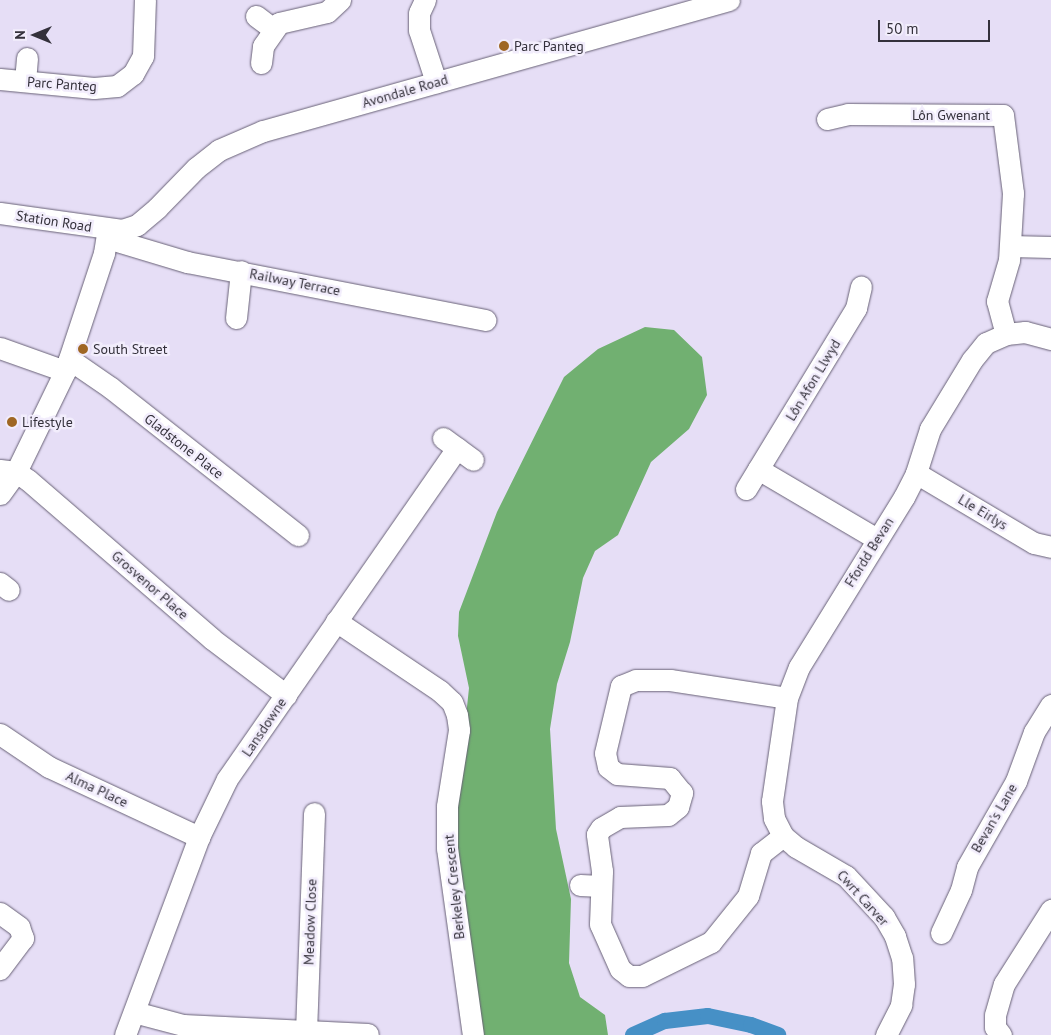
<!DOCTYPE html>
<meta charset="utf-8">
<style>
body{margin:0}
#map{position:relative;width:1051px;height:1035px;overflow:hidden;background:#e6def6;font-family:"PT Sans",sans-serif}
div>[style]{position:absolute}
.forest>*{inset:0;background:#71b071}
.canal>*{height:16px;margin:-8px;padding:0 8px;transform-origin:8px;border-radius:8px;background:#4690c6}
.roads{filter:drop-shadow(0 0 1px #686176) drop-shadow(0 0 1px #686176)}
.minor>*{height:21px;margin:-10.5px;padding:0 10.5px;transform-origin:10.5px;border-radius:10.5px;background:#fff}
.dots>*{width:14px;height:14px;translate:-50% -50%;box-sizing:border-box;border:2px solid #f2edfc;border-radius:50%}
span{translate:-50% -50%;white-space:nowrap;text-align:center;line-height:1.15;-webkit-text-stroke:5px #f2edfc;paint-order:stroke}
.poi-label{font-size:14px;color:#34313b}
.left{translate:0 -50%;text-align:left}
.street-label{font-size:14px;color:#34313b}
.north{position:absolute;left:10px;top:10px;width:50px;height:50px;-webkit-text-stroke:4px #f2edfc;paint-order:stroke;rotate:270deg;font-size:14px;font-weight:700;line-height:20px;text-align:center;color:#34313b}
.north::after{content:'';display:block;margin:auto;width:18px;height:22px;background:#34313b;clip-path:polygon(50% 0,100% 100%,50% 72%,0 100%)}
.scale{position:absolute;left:878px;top:20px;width:112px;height:22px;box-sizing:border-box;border:2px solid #34313b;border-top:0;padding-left:6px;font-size:15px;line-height:18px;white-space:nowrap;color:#34313b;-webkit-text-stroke:4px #f2edfc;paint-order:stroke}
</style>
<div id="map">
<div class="forest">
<i style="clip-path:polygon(645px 327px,674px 330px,702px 357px,707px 395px,689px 429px,651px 462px,618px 535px,595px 551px,583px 578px,570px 642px,557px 684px,550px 729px,556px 829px,571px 899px,569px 963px,580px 997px,605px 1015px,608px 1035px,478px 1035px,452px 849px,469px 688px,458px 636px,459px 612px,497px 512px,564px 377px,598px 349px)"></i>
</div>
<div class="canal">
<i style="left:633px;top:1035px;width:35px;rotate:-24deg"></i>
<i style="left:665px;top:1021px;width:43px;rotate:-6.6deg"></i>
<i style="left:708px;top:1016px;width:44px;rotate:11.8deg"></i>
<i style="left:751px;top:1025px;width:29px;rotate:20deg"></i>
</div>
<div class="roads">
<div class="minor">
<i style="left:425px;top:0;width:14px;rotate:115deg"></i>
<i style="left:419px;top:13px;width:17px;rotate:90deg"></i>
<i style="left:419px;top:30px;width:55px;rotate:71.9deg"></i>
<i style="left:256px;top:16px;width:21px;rotate:37deg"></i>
<i style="left:261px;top:63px;width:17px;rotate:-83deg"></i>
<i style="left:263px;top:46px;width:28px;rotate:-55deg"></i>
<i style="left:279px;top:23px;width:49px;rotate:-12.9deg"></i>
<i style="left:327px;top:12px;width:18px;rotate:-43deg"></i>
<i style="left:0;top:79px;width:94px;rotate:5.5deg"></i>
<i style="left:94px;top:88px;width:23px;rotate:-5deg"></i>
<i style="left:117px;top:86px;width:20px;rotate:-37deg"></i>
<i style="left:133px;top:74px;width:21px;rotate:-61deg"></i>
<i style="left:143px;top:56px;width:56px;rotate:-88deg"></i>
<i style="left:25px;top:81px;width:23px;rotate:-85deg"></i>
<i style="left:827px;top:119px;width:22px;rotate:-13deg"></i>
<i style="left:848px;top:114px;width:155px;rotate:0.4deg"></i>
<i style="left:1003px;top:115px;width:79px;rotate:82.7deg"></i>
<i style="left:1013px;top:193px;width:67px;rotate:93.4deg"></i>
<i style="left:1009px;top:260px;width:43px;rotate:106.3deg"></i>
<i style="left:997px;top:301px;width:34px;rotate:75deg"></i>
<i style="left:0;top:213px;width:123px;rotate:7.9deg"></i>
<i style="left:122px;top:230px;width:16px;rotate:-18deg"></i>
<i style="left:137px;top:225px;width:26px;rotate:-40deg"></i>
<i style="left:157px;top:208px;width:56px;rotate:-45.7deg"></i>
<i style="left:196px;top:168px;width:29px;rotate:-38deg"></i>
<i style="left:219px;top:150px;width:48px;rotate:-23.4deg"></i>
<i style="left:263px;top:131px;width:484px;rotate:-15.7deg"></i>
<i style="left:107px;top:238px;width:84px;rotate:16.7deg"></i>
<i style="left:187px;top:262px;width:304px;rotate:11deg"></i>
<i style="left:1010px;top:246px;width:41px;rotate:1.4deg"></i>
<i style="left:236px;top:318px;width:47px;rotate:-83.9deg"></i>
<i style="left:0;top:348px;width:69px;rotate:19.5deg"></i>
<i style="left:69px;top:359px;width:51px;rotate:34.6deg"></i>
<i style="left:111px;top:388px;width:238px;rotate:38.2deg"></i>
<i style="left:443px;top:438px;width:37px;rotate:36deg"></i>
<i style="left:758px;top:469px;width:138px;rotate:30.5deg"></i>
<i style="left:0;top:470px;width:16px;rotate:7deg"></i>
<i style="left:16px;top:472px;width:14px;rotate:34deg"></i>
<i style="left:28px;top:480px;width:243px;rotate:40.8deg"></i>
<i style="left:212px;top:639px;width:93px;rotate:37.1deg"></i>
<i style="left:916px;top:473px;width:137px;rotate:30.7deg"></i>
<i style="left:1034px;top:543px;width:17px;rotate:13deg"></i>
<i style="left:746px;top:489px;width:212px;rotate:-58.7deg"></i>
<i style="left:856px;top:308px;width:22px;rotate:-77deg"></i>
<i style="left:0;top:494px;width:27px;rotate:-54deg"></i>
<i style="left:16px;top:472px;width:112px;rotate:-64.1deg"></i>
<i style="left:65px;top:371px;width:124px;rotate:-71.7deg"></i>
<i style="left:104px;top:253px;width:24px;rotate:-81deg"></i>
<i style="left:0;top:583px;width:11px;rotate:38deg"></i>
<i style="left:336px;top:621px;width:125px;rotate:33.9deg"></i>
<i style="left:440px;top:691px;width:16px;rotate:43deg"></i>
<i style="left:452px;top:702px;width:14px;rotate:69deg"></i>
<i style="left:457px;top:715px;width:15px;rotate:82deg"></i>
<i style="left:459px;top:730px;width:77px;rotate:99deg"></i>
<i style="left:447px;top:806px;width:42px;rotate:90deg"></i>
<i style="left:447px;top:848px;width:189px;rotate:82.1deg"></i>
<i style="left:0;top:734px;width:59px;rotate:34deg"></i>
<i style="left:49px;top:767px;width:166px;rotate:25deg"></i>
<i style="left:783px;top:836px;width:28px;rotate:142deg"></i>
<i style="left:761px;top:853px;width:45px;rotate:106.8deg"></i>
<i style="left:748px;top:896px;width:59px;rotate:128.8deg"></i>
<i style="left:711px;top:942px;width:77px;rotate:153.8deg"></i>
<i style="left:642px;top:976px;width:13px;rotate:180deg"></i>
<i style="left:629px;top:976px;width:11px;rotate:-142deg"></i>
<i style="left:620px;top:969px;width:49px;rotate:-114deg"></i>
<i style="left:600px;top:924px;width:53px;rotate:-87.8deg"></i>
<i style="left:602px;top:871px;width:37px;rotate:-98deg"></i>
<i style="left:597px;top:834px;width:7px;rotate:-56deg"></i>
<i style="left:601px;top:828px;width:22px;rotate:-30deg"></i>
<i style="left:620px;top:817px;width:48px;rotate:-2.4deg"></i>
<i style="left:668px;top:815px;width:13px;rotate:-39deg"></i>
<i style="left:678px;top:807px;width:15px;rotate:-74deg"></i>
<i style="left:682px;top:793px;width:19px;rotate:-129deg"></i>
<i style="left:670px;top:778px;width:53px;rotate:-175.7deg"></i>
<i style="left:617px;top:774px;width:11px;rotate:-142deg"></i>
<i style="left:608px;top:767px;width:14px;rotate:-102deg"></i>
<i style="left:605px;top:753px;width:69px;rotate:-76.6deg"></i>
<i style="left:621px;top:686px;width:16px;rotate:-22deg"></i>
<i style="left:636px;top:680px;width:34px"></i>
<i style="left:670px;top:680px;width:118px;rotate:8.7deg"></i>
<i style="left:580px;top:885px;width:21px;rotate:3deg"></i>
<i style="left:0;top:913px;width:24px;rotate:36deg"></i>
<i style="left:19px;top:927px;width:12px;rotate:70deg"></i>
<i style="left:23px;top:938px;width:39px;rotate:127deg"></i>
<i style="left:941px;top:933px;width:47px;rotate:-65.1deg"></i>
<i style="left:961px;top:890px;width:24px;rotate:-75deg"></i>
<i style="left:967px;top:867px;width:99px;rotate:-60.3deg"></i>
<i style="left:1016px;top:781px;width:52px;rotate:-69.8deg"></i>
<i style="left:1034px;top:732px;width:32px;rotate:-58deg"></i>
<i style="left:134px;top:1012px;width:51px;rotate:14.9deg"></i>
<i style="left:183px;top:1025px;width:185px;rotate:2.8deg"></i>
<i style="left:306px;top:1032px;width:219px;rotate:-87.9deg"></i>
<i style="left:125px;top:1035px;width:211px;rotate:-69.5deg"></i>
<i style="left:199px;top:837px;width:64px;rotate:-64.2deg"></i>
<i style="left:227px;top:779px;width:403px;rotate:-55.2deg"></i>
<i style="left:886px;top:1035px;width:34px;rotate:-63deg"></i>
<i style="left:901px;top:1005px;width:21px;rotate:-82deg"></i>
<i style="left:904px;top:984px;width:26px;rotate:-94deg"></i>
<i style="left:902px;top:958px;width:23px;rotate:-108deg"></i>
<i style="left:895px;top:936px;width:22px;rotate:-120deg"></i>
<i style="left:884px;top:917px;width:56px;rotate:-132.8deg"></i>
<i style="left:846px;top:876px;width:58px;rotate:-149.9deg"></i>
<i style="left:796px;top:847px;width:17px;rotate:-140deg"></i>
<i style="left:783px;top:836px;width:20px;rotate:-117deg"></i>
<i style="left:774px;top:818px;width:17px;rotate:-97deg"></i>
<i style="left:772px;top:801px;width:104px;rotate:-81.7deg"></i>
<i style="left:787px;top:698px;width:33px;rotate:-69deg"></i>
<i style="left:799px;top:667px;width:200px;rotate:-58.3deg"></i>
<i style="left:904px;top:497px;width:27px;rotate:-63deg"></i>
<i style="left:916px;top:473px;width:46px;rotate:-72.3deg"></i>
<i style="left:930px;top:429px;width:81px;rotate:-58.7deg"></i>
<i style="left:972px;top:360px;width:22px;rotate:-51deg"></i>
<i style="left:986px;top:343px;width:22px;rotate:-24deg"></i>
<i style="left:1006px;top:334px;width:19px;rotate:-6deg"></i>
<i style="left:1025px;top:332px;width:27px;rotate:15deg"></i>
<i style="left:1001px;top:1035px;width:10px;rotate:-127deg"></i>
<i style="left:995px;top:1027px;width:12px;rotate:-90deg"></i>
<i style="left:995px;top:1015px;width:32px;rotate:-74deg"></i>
<i style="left:1004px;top:984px;width:88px;rotate:-57.6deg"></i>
</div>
</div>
<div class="dots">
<i style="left:504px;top:46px;background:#9f6724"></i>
<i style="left:83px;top:349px;background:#9f6724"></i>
<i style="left:12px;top:422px;background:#9f6724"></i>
</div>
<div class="poi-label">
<span class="left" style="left:514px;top:46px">Parc Panteg</span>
<span class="left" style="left:93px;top:349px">South Street</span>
<span class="left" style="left:22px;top:422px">Lifestyle</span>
</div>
<div class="street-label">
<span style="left:62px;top:84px;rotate:4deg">Parc Panteg</span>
<span style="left:405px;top:91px;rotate:-16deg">Avondale Road</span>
<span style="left:951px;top:115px">Lôn Gwenant</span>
<span style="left:54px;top:221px;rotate:9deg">Station Road</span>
<span style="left:295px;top:282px;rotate:11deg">Railway Terrace</span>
<span style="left:813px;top:380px;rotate:-59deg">Lôn Afon Llwyd</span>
<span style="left:184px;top:446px;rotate:38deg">Gladstone Place</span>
<span style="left:983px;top:512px;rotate:31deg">Lle Eirlys</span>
<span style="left:869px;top:552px;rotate:-58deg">Ffordd Bevan</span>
<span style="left:150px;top:585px;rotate:41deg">Grosvenor Place</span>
<span style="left:264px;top:727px;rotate:-56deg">Lansdowne</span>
<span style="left:97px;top:789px;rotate:25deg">Alma Place</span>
<span style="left:994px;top:818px;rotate:-60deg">Bevan's Lane</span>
<span style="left:454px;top:887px;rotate:-96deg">Berkeley Crescent</span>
<span style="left:863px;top:898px;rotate:48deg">Cwrt Carver</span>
<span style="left:310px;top:922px;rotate:-88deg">Meadow Close</span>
</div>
<div class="north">N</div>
<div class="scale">50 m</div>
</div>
